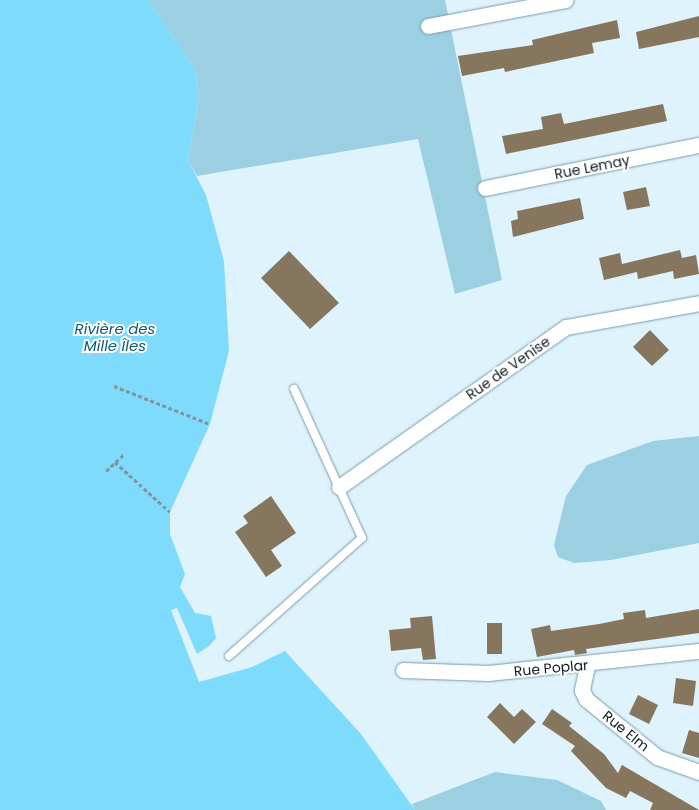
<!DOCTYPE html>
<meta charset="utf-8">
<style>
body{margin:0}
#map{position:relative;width:699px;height:810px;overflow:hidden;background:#def3fb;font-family:Poppins,sans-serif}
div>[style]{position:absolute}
.green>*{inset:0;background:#9bd0e3}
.water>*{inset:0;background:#7edbfc}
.building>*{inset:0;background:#85765d}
.path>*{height:2.5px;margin-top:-1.25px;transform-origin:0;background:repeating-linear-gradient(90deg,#83959c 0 4px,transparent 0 6.5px)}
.roads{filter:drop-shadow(0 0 1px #7a9ba8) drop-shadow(0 0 1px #7a9ba8)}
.service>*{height:8px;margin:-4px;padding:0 4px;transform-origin:4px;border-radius:4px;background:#fff}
.minor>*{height:15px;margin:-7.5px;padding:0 7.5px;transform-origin:7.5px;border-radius:7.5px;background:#fff}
span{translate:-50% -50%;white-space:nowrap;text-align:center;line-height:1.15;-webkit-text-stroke:4px #fff;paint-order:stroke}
.street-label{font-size:14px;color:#111e23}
.water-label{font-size:15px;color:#0a5b71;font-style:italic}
</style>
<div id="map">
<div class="green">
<i style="clip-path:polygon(148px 0,445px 0,502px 280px,455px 294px,418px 139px,197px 176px,188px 160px,199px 97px,196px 71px)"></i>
<i style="clip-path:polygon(699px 436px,699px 543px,611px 560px,574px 563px,558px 557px,554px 545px,566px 496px,587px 465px,653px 441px)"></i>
<i style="clip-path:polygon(495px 772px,557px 780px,601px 801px,606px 810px,415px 810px,412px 804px)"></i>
</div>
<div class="water">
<i style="clip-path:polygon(0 0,148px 0,196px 71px,199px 97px,188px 160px,206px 195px,224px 261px,229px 351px,210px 424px,170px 512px,170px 534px,185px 574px,180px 587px,195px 613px,211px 616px,216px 638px,209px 646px,197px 654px,177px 608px,171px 610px,199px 682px,252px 667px,285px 651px,361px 734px,415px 810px,0 810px)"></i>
</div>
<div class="building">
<i style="clip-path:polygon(699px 16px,699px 37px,639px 49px,636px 32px)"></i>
<i style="clip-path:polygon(617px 20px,620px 38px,592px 43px,594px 53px,505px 72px,504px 68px,462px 76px,458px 56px,533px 45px,532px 40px)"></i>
<i style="clip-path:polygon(663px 104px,667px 121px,506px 154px,502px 136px,543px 129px,541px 117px,561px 113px,564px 124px)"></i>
<i style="clip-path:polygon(646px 187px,650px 206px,627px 210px,623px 192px)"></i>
<i style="clip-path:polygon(580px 198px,584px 219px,513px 237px,511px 221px,518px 219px,517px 211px)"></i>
<i style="clip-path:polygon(680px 250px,682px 258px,696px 255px,699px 274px,674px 279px,673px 271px,638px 279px,637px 272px,604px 280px,599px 258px,620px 253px,622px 264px)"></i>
<i style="clip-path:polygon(289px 251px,339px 303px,310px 329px,261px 278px)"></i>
<i style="clip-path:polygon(650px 330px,669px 350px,652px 366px,633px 347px)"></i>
<i style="clip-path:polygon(271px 496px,296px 533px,271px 550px,282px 566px,266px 577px,235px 532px,248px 523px,243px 516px)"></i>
<i style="clip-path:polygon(699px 609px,699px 633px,586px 649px,587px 653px,575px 655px,574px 650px,537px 657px,531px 629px,550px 625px,551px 631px,599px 624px,624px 619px,623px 613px,645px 610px,646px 618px)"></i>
<i style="clip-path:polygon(432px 616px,436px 659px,423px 660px,421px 648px,391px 651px,389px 630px,411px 628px,410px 618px)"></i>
<i style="clip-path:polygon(487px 623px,502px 623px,502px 654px,487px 654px)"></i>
<i style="clip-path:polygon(676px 678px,696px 681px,693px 706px,673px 703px)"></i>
<i style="clip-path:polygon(638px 695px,658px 705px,649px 724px,629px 714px)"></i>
<i style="clip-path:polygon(500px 703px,514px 717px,522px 709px,536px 722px,514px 744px,487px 717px)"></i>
<i style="clip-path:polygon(552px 709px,572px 723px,569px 726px,604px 754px,618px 773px,622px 765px,699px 810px,650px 810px,653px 803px,630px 791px,626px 798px,606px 788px,571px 751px,575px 746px,542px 724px)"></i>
<i style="clip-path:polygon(689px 730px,699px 733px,699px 758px,682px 753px)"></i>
</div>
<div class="path">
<i style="left:114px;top:386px;width:103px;rotate:21.6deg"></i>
<i style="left:115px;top:462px;width:74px;rotate:42.3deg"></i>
<i style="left:106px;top:471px;width:25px;rotate:-43deg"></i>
</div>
<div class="roads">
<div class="service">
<i style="left:229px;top:656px;width:178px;rotate:-41.6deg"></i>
<i style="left:362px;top:538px;width:164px;rotate:-114.5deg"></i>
</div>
<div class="minor">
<i style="left:428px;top:26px;width:140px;rotate:-10.7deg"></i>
<i style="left:485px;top:188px;width:218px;rotate:-11.4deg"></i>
<i style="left:339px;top:487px;width:278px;rotate:-35.2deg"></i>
<i style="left:566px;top:327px;width:135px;rotate:-10.2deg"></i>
<i style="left:587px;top:666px;width:25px;rotate:102deg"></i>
<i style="left:582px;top:690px;width:10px;rotate:66deg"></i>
<i style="left:586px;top:699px;width:92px;rotate:39.2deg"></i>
<i style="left:657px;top:757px;width:45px;rotate:19.7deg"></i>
<i style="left:403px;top:670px;width:85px;rotate:2deg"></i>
<i style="left:488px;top:673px;width:212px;rotate:-6deg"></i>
</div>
</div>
<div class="street-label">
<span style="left:592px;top:167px;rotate:-11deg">Rue Lemay</span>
<span style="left:508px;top:368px;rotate:-35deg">Rue de Venise</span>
<span style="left:551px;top:668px;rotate:-5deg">Rue Poplar</span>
<span style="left:626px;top:731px;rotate:39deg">Rue Elm</span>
</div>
<div class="water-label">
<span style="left:115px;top:337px">Rivière des<br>Mille Îles</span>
</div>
</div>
